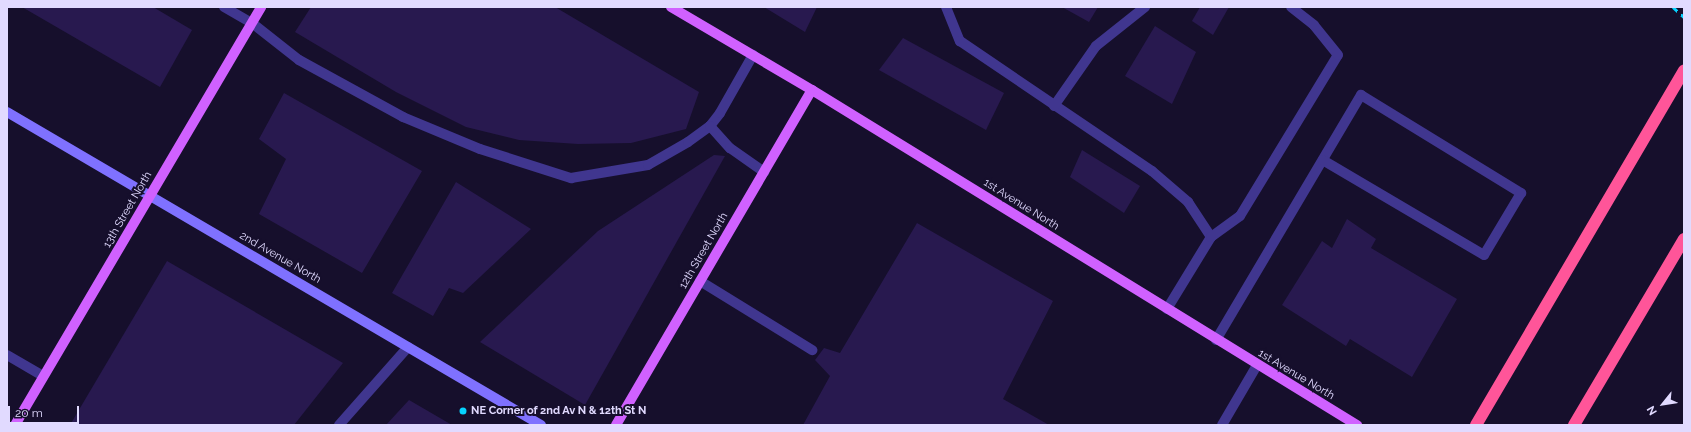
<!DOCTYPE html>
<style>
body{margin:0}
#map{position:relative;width:1691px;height:432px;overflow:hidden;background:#160f2c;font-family:Raleway,sans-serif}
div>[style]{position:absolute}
.building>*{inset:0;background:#28194f}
.service>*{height:10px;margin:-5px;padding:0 5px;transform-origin:5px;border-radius:5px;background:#40368f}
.minor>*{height:10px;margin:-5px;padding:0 5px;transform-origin:5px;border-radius:5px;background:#40368f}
.secondary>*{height:10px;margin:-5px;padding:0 5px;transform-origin:5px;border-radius:5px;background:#7f71ff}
.primary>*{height:10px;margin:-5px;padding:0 5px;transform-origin:5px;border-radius:5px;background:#d061ff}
.motorway>*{height:12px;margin:-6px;padding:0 6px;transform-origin:6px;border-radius:6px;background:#f59}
.rail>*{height:3px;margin-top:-1.5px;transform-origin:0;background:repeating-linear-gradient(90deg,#06d3ff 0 6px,transparent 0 11px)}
.dots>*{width:11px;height:11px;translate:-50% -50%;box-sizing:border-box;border:2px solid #160f2c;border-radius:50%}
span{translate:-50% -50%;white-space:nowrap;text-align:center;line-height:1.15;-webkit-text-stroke:4px #160f2c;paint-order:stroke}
.street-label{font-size:11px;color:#e1daff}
.poi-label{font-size:11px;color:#e1daff;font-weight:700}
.left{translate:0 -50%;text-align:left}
.frame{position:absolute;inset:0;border:8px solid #e1daff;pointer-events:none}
.north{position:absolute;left:1643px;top:384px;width:40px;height:40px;-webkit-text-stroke:3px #160f2c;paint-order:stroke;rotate:240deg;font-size:11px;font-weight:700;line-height:16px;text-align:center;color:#e1daff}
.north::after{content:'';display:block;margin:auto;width:14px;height:18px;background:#e1daff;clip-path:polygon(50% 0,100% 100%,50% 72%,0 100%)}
.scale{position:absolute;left:8px;top:406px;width:71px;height:18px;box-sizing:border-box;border:2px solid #e1daff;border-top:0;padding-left:5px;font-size:12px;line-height:14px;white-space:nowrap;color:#e1daff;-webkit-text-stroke:3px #160f2c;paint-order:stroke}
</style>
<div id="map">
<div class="building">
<i style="clip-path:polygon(22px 7px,153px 7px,192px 30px,160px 87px)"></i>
<i style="clip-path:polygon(311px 7px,555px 7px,699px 92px,686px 129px,631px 143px,578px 144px,519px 140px,466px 127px,396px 92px,295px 32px)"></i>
<i style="clip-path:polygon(764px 7px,817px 7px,805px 32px)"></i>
<i style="clip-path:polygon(1062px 7px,1098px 7px,1089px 22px)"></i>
<i style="clip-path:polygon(1200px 7px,1229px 7px,1213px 35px,1192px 21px)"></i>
<i style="clip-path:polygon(1155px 26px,1196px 52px,1172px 104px,1125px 76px)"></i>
<i style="clip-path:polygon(903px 38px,1004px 93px,986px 130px,879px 70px)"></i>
<i style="clip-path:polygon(284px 93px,422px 171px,362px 273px,259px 214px,286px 159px,259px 139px)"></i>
<i style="clip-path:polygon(1082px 150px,1140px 186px,1124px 213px,1070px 177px)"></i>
<i style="clip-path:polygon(714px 155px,725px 156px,585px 405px,480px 342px,598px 231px)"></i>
<i style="clip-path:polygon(456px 182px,531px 229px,463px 293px,449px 288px,433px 316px,392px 293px)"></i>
<i style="clip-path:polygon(1347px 219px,1376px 239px,1371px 248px,1457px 299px,1412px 377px,1350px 339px,1346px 346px,1282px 305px,1322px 241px,1332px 248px)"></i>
<i style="clip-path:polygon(917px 223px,1053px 301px,1003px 399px,1049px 425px,803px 425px,830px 376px,815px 360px,824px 348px,840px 353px)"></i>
<i style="clip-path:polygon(167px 261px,343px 363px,294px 425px,70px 425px)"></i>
<i style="clip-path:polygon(409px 400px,452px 425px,386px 425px)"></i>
</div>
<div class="service">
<i style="left:224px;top:7px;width:32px;rotate:30deg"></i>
<i style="left:252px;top:23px;width:60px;rotate:38.2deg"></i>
<i style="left:299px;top:60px;width:119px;rotate:28.7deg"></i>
<i style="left:403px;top:117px;width:83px;rotate:22.6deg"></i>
<i style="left:480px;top:149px;width:96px;rotate:17.7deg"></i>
<i style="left:571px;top:178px;width:78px;rotate:-9.6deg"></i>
<i style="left:648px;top:165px;width:46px;rotate:-29.9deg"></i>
<i style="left:688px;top:142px;width:27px;rotate:-36deg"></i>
<i style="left:710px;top:126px;width:16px;rotate:-52deg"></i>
<i style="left:720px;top:113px;width:67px;rotate:-60.4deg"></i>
<i style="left:946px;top:7px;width:37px;rotate:68deg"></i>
<i style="left:960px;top:41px;width:232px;rotate:34.1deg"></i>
<i style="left:1152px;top:171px;width:48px;rotate:40.7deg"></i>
<i style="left:1188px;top:202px;width:42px;rotate:56.7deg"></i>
<i style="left:1054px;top:106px;width:73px;rotate:-55deg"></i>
<i style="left:1096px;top:46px;width:63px;rotate:-38.5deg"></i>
<i style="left:710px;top:126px;width:30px;rotate:48deg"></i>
<i style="left:730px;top:148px;width:42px;rotate:35.2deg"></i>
<i style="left:700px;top:281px;width:132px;rotate:31.6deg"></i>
<i style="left:1167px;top:309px;width:84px;rotate:-58.6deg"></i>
<i style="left:1211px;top:237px;width:36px;rotate:-36deg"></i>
<i style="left:1240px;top:216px;width:188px;rotate:-58.7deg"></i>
<i style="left:1338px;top:55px;width:38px;rotate:-129deg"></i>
<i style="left:1314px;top:25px;width:29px;rotate:-142deg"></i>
<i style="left:1216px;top:340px;width:285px;rotate:-59.4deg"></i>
<i style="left:1361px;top:95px;width:188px;rotate:31.5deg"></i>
<i style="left:1521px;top:193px;width:72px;rotate:120.8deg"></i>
<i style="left:1484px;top:255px;width:187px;rotate:-149.5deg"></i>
<i style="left:7px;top:355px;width:42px;rotate:30.3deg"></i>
<i style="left:339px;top:425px;width:104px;rotate:-48.5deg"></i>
</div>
<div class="minor">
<i style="left:1222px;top:425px;width:69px;rotate:-59.7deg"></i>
</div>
<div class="secondary">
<i style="left:7px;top:112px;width:619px;rotate:30.38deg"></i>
</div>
<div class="primary">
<i style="left:671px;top:7px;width:164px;rotate:30.5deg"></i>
<i style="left:812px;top:90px;width:640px;rotate:31.58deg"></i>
<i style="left:15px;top:425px;width:485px;rotate:-59.5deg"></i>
<i style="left:616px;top:425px;width:388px;rotate:-59.7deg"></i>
</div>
<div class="motorway">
<i style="left:1476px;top:425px;width:411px;rotate:-59.6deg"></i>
<i style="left:1574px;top:425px;width:216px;rotate:-59.4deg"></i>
</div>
<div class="rail">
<i style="left:1673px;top:7px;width:15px;rotate:42deg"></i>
</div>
<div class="dots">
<i style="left:463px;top:411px;background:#06d3ff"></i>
</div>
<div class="street-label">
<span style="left:1021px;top:205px;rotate:32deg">1st Avenue North</span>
<span style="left:128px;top:210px;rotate:-60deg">13th Street North</span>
<span style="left:704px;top:251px;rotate:-60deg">12th Street North</span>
<span style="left:280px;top:258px;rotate:30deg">2nd Avenue North</span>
<span style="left:1296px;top:375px;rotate:31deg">1st Avenue North</span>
</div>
<div class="poi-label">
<span class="left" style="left:471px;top:411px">NE Corner of 2nd Av N &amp; 12th St N</span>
</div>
<div class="frame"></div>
<div class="north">N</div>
<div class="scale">20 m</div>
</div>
